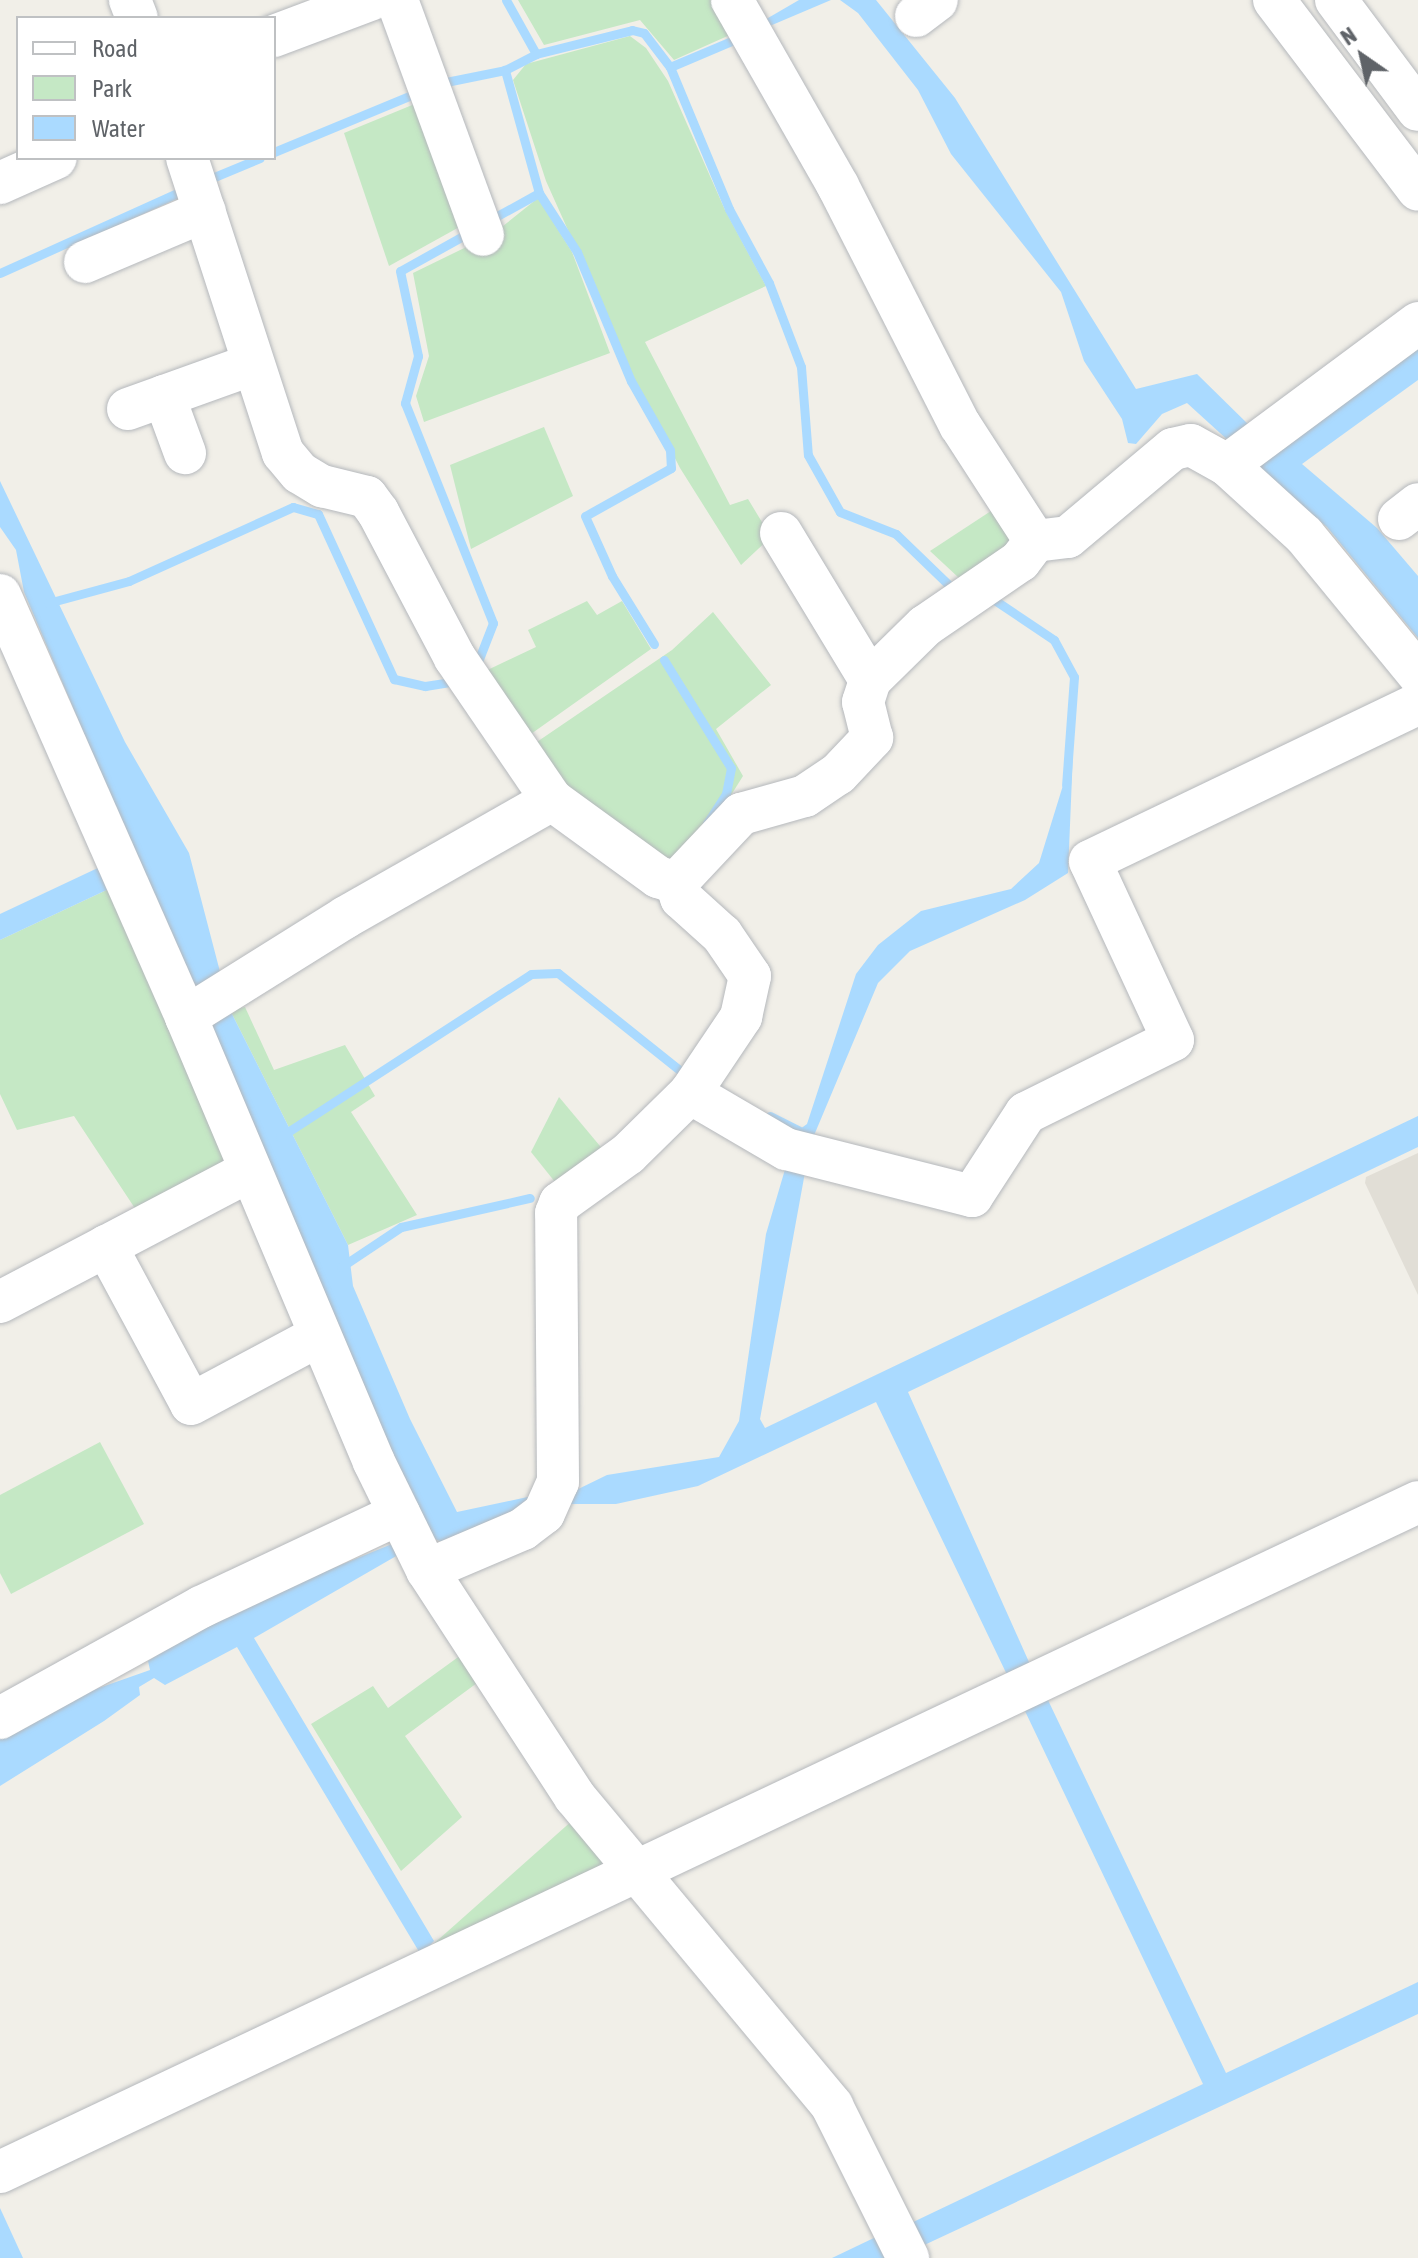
<!DOCTYPE html>
<style>
body{margin:0}
#map{position:relative;width:1418px;height:2258px;overflow:hidden;background:#f1efe8;font-family:"Asap Condensed",sans-serif}
div>[style]{position:absolute}
.education>*{inset:0;background:#e1ded6}
.green>*{inset:0;background:#c5e8c5}
.water>*{inset:0;background:#aadaff}
.stream>*{height:9px;margin:-4.5px;padding:0 4.5px;transform-origin:4.5px;border-radius:4.5px;background:#aadaff}
.roads{filter:drop-shadow(0 0 2px #b5b8bc) drop-shadow(0 0 2px #b5b8bc)}
.minor>*{height:42px;margin:-21px;padding:0 21px;transform-origin:21px;border-radius:21px;background:#fff}
span{translate:-50% -50%;white-space:nowrap;text-align:center;line-height:1.15;-webkit-text-stroke:7px #fff;paint-order:stroke}
.legend{position:absolute;left:16px;top:16px;width:260px;height:144px;box-sizing:border-box;background:#fff;border:2px solid #bfc1c3;margin:0;padding:10px 14px;list-style:none;font-size:24px;color:#5f6368}
.legend li{display:flex;align-items:center;gap:16px;height:40px}
.legend b{width:40px;border:2px solid #bfc1c3}
.north{position:absolute;left:1322px;top:16px;width:80px;height:80px;-webkit-text-stroke:6px #fff;paint-order:stroke;rotate:326deg;font-size:22px;font-weight:700;line-height:32px;text-align:center;color:#5f6368}
.north::after{content:'';display:block;margin:auto;width:28px;height:36px;background:#5f6368;clip-path:polygon(50% 0,100% 100%,50% 72%,0 100%)}
</style>
<div id="map">
<div class="education">
<i style="clip-path:polygon(1418px 1153px,1418px 1295px,1365px 1183px,1366px 1177px)"></i>
</div>
<div class="green">
<i style="clip-path:polygon(518px 0,714px 0,732px 34px,674px 60px,640px 20px,544px 45px)"></i>
<i style="clip-path:polygon(630px 36px,646px 48px,668px 81px,725px 210px,766px 286px,645px 342px,730px 505px,748px 499px,771px 537px,741px 565px,680px 468px,636px 382px,546px 181px,513px 80px,526px 64px)"></i>
<i style="clip-path:polygon(422px 101px,463px 225px,389px 266px,344px 133px)"></i>
<i style="clip-path:polygon(538px 198px,572px 252px,610px 353px,424px 422px,416px 396px,429px 356px,413px 273px,493px 234px)"></i>
<i style="clip-path:polygon(544px 427px,573px 496px,471px 549px,450px 465px)"></i>
<i style="clip-path:polygon(994px 509px,1017px 543px,959px 578px,930px 551px)"></i>
<i style="clip-path:polygon(587px 601px,597px 615px,622px 601px,651px 649px,521px 741px,477px 675px,536px 647px,528px 630px)"></i>
<i style="clip-path:polygon(713px 612px,771px 685px,716px 729px,743px 776px,723px 808px,672px 866px,559px 789px,528px 748px,672px 650px)"></i>
<i style="clip-path:polygon(113px 887px,232px 1163px,140px 1216px,74px 1116px,17px 1130px,0 1094px,0 940px)"></i>
<i style="clip-path:polygon(245px 1007px,274px 1070px,345px 1045px,375px 1096px,351px 1112px,417px 1215px,348px 1245px,230px 1010px)"></i>
<i style="clip-path:polygon(559px 1097px,605px 1152px,559px 1187px,531px 1152px)"></i>
<i style="clip-path:polygon(100px 1442px,144px 1524px,11px 1594px,0 1573px,0 1495px)"></i>
<i style="clip-path:polygon(461px 1655px,477px 1683px,405px 1736px,462px 1817px,401px 1871px,311px 1724px,373px 1686px,388px 1708px)"></i>
<i style="clip-path:polygon(574px 1819px,603px 1859px,598px 1876px,421px 1955px)"></i>
</div>
<div class="water">
<i style="clip-path:polygon(799px 0,831px 0,765px 28px,761px 22px)"></i>
<i style="clip-path:polygon(840px 0,876px 0,955px 98px,1136px 389px,1197px 374px,1253px 429px,1231px 443px,1187px 403px,1162px 414px,1136px 444px,1128px 443px,1122px 419px,1084px 361px,1061px 292px,951px 154px,918px 90px,858px 13px)"></i>
<i style="clip-path:polygon(1418px 349px,1418px 380px,1302px 464px,1377px 528px,1418px 576px,1418px 638px,1327px 527px,1253px 464px)"></i>
<i style="clip-path:polygon(0 481px,125px 742px,189px 853px,230px 1010px,348px 1245px,353px 1286px,410px 1419px,457px 1512px,537px 1495px,526px 1513px,448px 1544px,432px 1538px,392px 1460px,24px 592px,16px 550px,0 527px)"></i>
<i style="clip-path:polygon(1073px 753px,1068px 873px,1025px 900px,910px 951px,878px 983px,810px 1145px,760px 1419px,765px 1428px,1418px 1116px,1418px 1147px,908px 1392px,1033px 1671px,1010px 1681px,876px 1402px,698px 1486px,616px 1504px,569px 1504px,566px 1495px,607px 1475px,719px 1457px,739px 1421px,766px 1234px,796px 1132px,807px 1124px,856px 974px,878px 945px,921px 911px,1011px 889px,1039px 863px)"></i>
<i style="clip-path:polygon(102px 866px,113px 887px,0 940px,0 914px)"></i>
<i style="clip-path:polygon(392px 1544px,398px 1555px,254px 1638px,434px 1941px,421px 1955px,237px 1647px,165px 1685px,154px 1678px,139px 1687px,140px 1695px,104px 1721px,0 1786px,0 1738px,59px 1702px,150px 1670px,148px 1661px,223px 1613px)"></i>
<i style="clip-path:polygon(1047px 1698px,1226px 2073px,1418px 1982px,1418px 2014px,920px 2247px,909px 2224px,1203px 2084px,1024px 1709px)"></i>
<i style="clip-path:polygon(0 2208px,23px 2258px,0 2258px)"></i>
<i style="clip-path:polygon(878px 2236px,890px 2258px,832px 2258px)"></i>
</div>
<div class="stream">
<i style="left:506px;top:0;width:62px;rotate:60.9deg"></i>
<i style="left:536px;top:54px;width:99px;rotate:-14deg"></i>
<i style="left:632px;top:30px;width:12px;rotate:14deg"></i>
<i style="left:644px;top:33px;width:43px;rotate:52.6deg"></i>
<i style="left:670px;top:67px;width:154px;rotate:67.4deg"></i>
<i style="left:729px;top:209px;width:84px;rotate:61.6deg"></i>
<i style="left:769px;top:283px;width:90px;rotate:69.1deg"></i>
<i style="left:801px;top:367px;width:88px;rotate:85.5deg"></i>
<i style="left:808px;top:455px;width:65px;rotate:60.7deg"></i>
<i style="left:840px;top:512px;width:60px;rotate:21.4deg"></i>
<i style="left:896px;top:534px;width:81px;rotate:44deg"></i>
<i style="left:670px;top:67px;width:69px;rotate:-22.9deg"></i>
<i style="left:446px;top:82px;width:60px;rotate:-11.5deg"></i>
<i style="left:274px;top:152px;width:157px;rotate:-22.5deg"></i>
<i style="left:207px;top:180px;width:57px;rotate:-22.5deg"></i>
<i style="left:539px;top:193px;width:70px;rotate:57.2deg"></i>
<i style="left:577px;top:252px;width:140px;rotate:67.3deg"></i>
<i style="left:631px;top:381px;width:79px;rotate:60.5deg"></i>
<i style="left:670px;top:450px;width:18px;rotate:87deg"></i>
<i style="left:671px;top:468px;width:98px;rotate:150.8deg"></i>
<i style="left:585px;top:516px;width:66px;rotate:65.8deg"></i>
<i style="left:612px;top:576px;width:80px;rotate:58.3deg"></i>
<i style="left:488px;top:221px;width:58px;rotate:-28.8deg"></i>
<i style="left:539px;top:193px;width:128px;rotate:-105.5deg"></i>
<i style="left:505px;top:70px;width:35px;rotate:-27deg"></i>
<i style="left:472px;top:231px;width:82px;rotate:150.9deg"></i>
<i style="left:400px;top:271px;width:87px;rotate:78deg"></i>
<i style="left:418px;top:356px;width:49px;rotate:105.5deg"></i>
<i style="left:405px;top:403px;width:237px;rotate:68.2deg"></i>
<i style="left:493px;top:623px;width:44px;rotate:111.3deg"></i>
<i style="left:0;top:273px;width:202px;rotate:-24.3deg"></i>
<i style="left:996px;top:601px;width:70px;rotate:33.9deg"></i>
<i style="left:1054px;top:640px;width:42px;rotate:61.6deg"></i>
<i style="left:1074px;top:677px;width:108px;rotate:94.2deg"></i>
<i style="left:48px;top:603px;width:84px;rotate:-15.2deg"></i>
<i style="left:129px;top:581px;width:180px;rotate:-24.3deg"></i>
<i style="left:293px;top:507px;width:26px;rotate:16deg"></i>
<i style="left:318px;top:514px;width:182px;rotate:65.3deg"></i>
<i style="left:394px;top:679px;width:32px;rotate:13deg"></i>
<i style="left:425px;top:686px;width:25px;rotate:-9deg"></i>
<i style="left:664px;top:660px;width:127px;rotate:58.2deg"></i>
<i style="left:731px;top:768px;width:26px;rotate:101deg"></i>
<i style="left:726px;top:794px;width:35px;rotate:123deg"></i>
<i style="left:770px;top:1116px;width:40px;rotate:26.6deg"></i>
<i style="left:280px;top:1137px;width:299px;rotate:-33deg"></i>
<i style="left:531px;top:974px;width:27px;rotate:-2deg"></i>
<i style="left:558px;top:973px;width:159px;rotate:38.6deg"></i>
<i style="left:341px;top:1267px;width:72px;rotate:-33.7deg"></i>
<i style="left:401px;top:1227px;width:132px;rotate:-12.7deg"></i>
</div>
<div class="roads">
<div class="minor">
<i style="left:130px;top:0;width:19px;rotate:69deg"></i>
<i style="left:397px;top:0;width:250px;rotate:69.9deg"></i>
<i style="left:732px;top:0;width:214px;rotate:60.3deg"></i>
<i style="left:838px;top:186px;width:268px;rotate:63deg"></i>
<i style="left:960px;top:425px;width:138px;rotate:57.1deg"></i>
<i style="left:1035px;top:541px;width:33px;rotate:-7deg"></i>
<i style="left:1068px;top:537px;width:137px;rotate:-40deg"></i>
<i style="left:1173px;top:449px;width:18px;rotate:-13deg"></i>
<i style="left:1191px;top:445px;width:41px;rotate:29.1deg"></i>
<i style="left:1227px;top:465px;width:104px;rotate:42.3deg"></i>
<i style="left:1304px;top:535px;width:180px;rotate:50.6deg"></i>
<i style="left:1274px;top:0;width:238px;rotate:52.8deg"></i>
<i style="left:1336px;top:0;width:137px;rotate:53.3deg"></i>
<i style="left:916px;top:16px;width:26px;rotate:-37deg"></i>
<i style="left:274px;top:36px;width:103px;rotate:-20.6deg"></i>
<i style="left:187px;top:158px;width:310px;rotate:72deg"></i>
<i style="left:283px;top:453px;width:26px;rotate:50deg"></i>
<i style="left:300px;top:473px;width:26px;rotate:31deg"></i>
<i style="left:322px;top:486px;width:46px;rotate:13.7deg"></i>
<i style="left:367px;top:497px;width:19px;rotate:54deg"></i>
<i style="left:378px;top:512px;width:165px;rotate:62.2deg"></i>
<i style="left:455px;top:658px;width:172px;rotate:55.7deg"></i>
<i style="left:552px;top:800px;width:131px;rotate:36deg"></i>
<i style="left:658px;top:877px;width:19px;rotate:18deg"></i>
<i style="left:0;top:183px;width:61px;rotate:-24.1deg"></i>
<i style="left:85px;top:262px;width:130px;rotate:-23deg"></i>
<i style="left:164px;top:396px;width:61px;rotate:69.8deg"></i>
<i style="left:128px;top:409px;width:131px;rotate:-19.7deg"></i>
<i style="left:1227px;top:465px;width:238px;rotate:-36.6deg"></i>
<i style="left:1399px;top:519px;width:24px;rotate:-38deg"></i>
<i style="left:781px;top:533px;width:172px;rotate:58.8deg"></i>
<i style="left:0;top:595px;width:461px;rotate:66.2deg"></i>
<i style="left:186px;top:1017px;width:483px;rotate:67.1deg"></i>
<i style="left:374px;top:1462px;width:120px;rotate:63.9deg"></i>
<i style="left:427px;top:1570px;width:271px;rotate:56.9deg"></i>
<i style="left:575px;top:1797px;width:402px;rotate:50.2deg"></i>
<i style="left:832px;top:2106px;width:170px;rotate:63.4deg"></i>
<i style="left:676px;top:883px;width:95px;rotate:-46.7deg"></i>
<i style="left:741px;top:814px;width:66px;rotate:-15.7deg"></i>
<i style="left:805px;top:796px;width:40px;rotate:-34deg"></i>
<i style="left:838px;top:774px;width:50px;rotate:-46.6deg"></i>
<i style="left:872px;top:738px;width:37px;rotate:-104deg"></i>
<i style="left:863px;top:702px;width:23px;rotate:-72deg"></i>
<i style="left:870px;top:680px;width:77px;rotate:-44.5deg"></i>
<i style="left:925px;top:626px;width:115px;rotate:-34.4deg"></i>
<i style="left:1020px;top:561px;width:25px;rotate:-53deg"></i>
<i style="left:186px;top:1017px;width:189px;rotate:-32deg"></i>
<i style="left:346px;top:917px;width:237px;rotate:-29.6deg"></i>
<i style="left:690px;top:1093px;width:111px;rotate:30.3deg"></i>
<i style="left:786px;top:1149px;width:192px;rotate:14.2deg"></i>
<i style="left:972px;top:1196px;width:99px;rotate:-57deg"></i>
<i style="left:1026px;top:1113px;width:164px;rotate:-26.4deg"></i>
<i style="left:1173px;top:1040px;width:197px;rotate:-114.9deg"></i>
<i style="left:1090px;top:861px;width:364px;rotate:-25.6deg"></i>
<i style="left:106px;top:1246px;width:179px;rotate:61.7deg"></i>
<i style="left:191px;top:1404px;width:146px;rotate:-28.1deg"></i>
<i style="left:0;top:1302px;width:282px;rotate:-27.7deg"></i>
<i style="left:427px;top:1570px;width:104px;rotate:-23.1deg"></i>
<i style="left:523px;top:1529px;width:26px;rotate:-37deg"></i>
<i style="left:544px;top:1513px;width:34px;rotate:-66deg"></i>
<i style="left:558px;top:1482px;width:269px;rotate:-90.4deg"></i>
<i style="left:556px;top:1213px;width:11px;rotate:-68deg"></i>
<i style="left:560px;top:1203px;width:84px;rotate:-35.8deg"></i>
<i style="left:628px;top:1154px;width:87px;rotate:-44.5deg"></i>
<i style="left:690px;top:1093px;width:92px;rotate:-56.1deg"></i>
<i style="left:741px;top:1017px;width:42px;rotate:-77.6deg"></i>
<i style="left:750px;top:976px;width:50px;rotate:-124.3deg"></i>
<i style="left:722px;top:935px;width:55px;rotate:-137.9deg"></i>
<i style="left:681px;top:898px;width:16px;rotate:-108deg"></i>
<i style="left:0;top:1718px;width:230px;rotate:-28.9deg"></i>
<i style="left:201px;top:1607px;width:219px;rotate:-25.2deg"></i>
<i style="left:0;top:2172px;width:1568px;rotate:-25.29deg"></i>
</div>
</div>
<ul class="legend">
<li><b style="height:10px;background:#fff"></b>Road</li>
<li><b style="height:22px;background:#c5e8c5"></b>Park</li>
<li><b style="height:22px;background:#aadaff"></b>Water</li>
</ul>
<div class="north">N</div>
</div>
